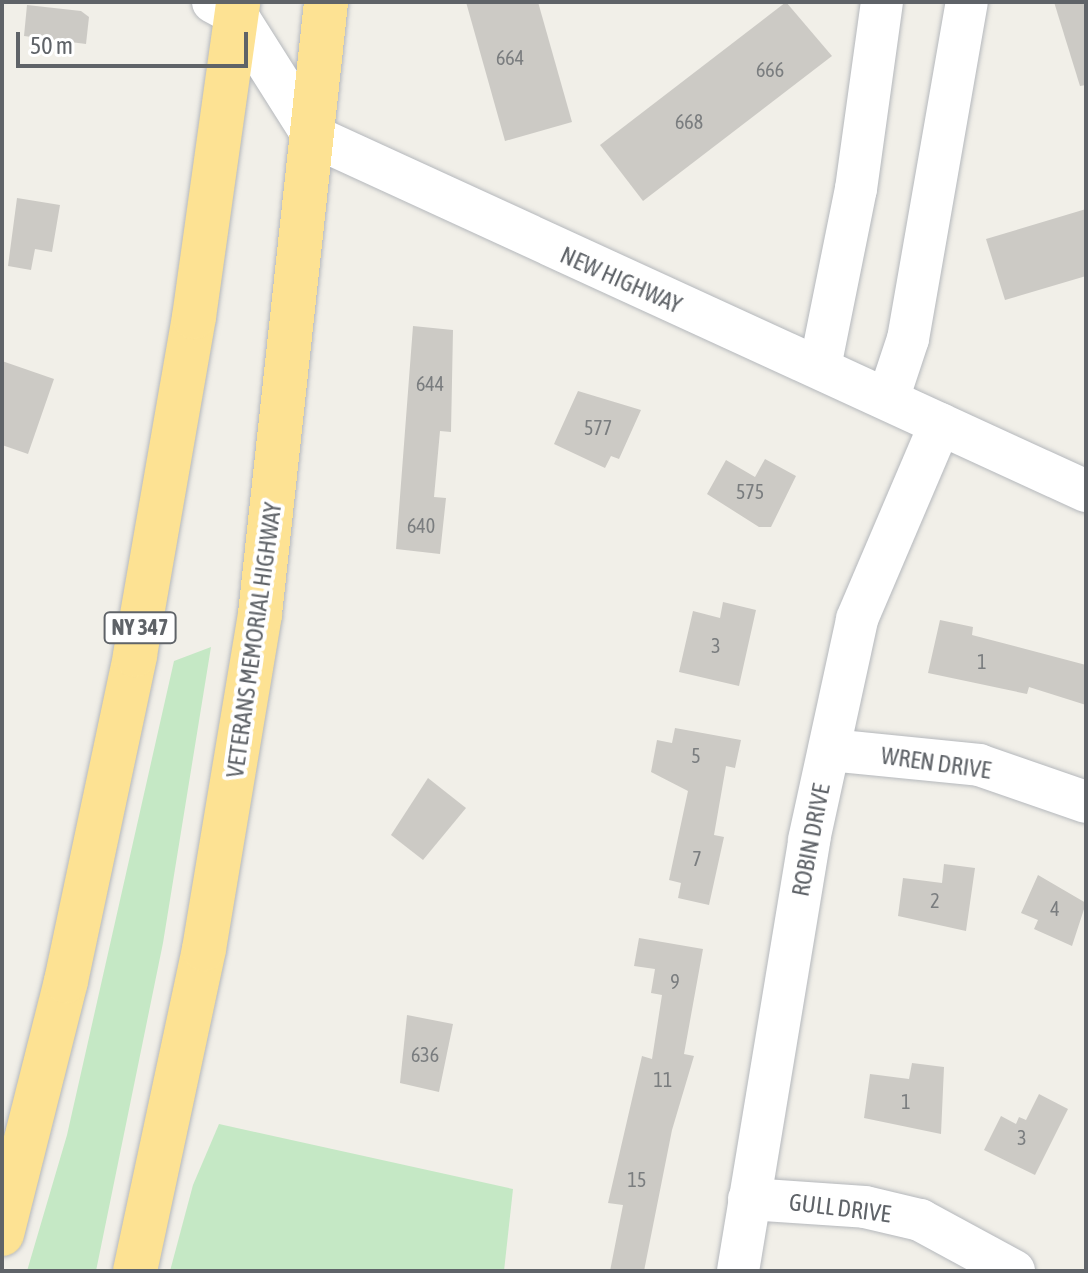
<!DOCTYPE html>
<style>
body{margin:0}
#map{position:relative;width:1088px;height:1273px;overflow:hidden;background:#f1efe8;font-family:"Asap Condensed",sans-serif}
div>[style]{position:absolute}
.green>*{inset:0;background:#c5e8c5}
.building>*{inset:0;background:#cccac5}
.roads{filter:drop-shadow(0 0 2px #b5b8bc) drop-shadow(0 0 2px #b5b8bc)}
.minor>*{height:42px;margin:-21px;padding:0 21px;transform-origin:21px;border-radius:21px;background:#fff}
.highway>*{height:44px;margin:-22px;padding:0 22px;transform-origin:22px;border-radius:22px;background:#fde293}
span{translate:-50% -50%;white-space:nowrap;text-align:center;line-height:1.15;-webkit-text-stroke:8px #fff;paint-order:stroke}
.number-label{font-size:20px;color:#7a7d7f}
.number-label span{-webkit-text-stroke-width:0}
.shield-label span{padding:2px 6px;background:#fff;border:2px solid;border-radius:6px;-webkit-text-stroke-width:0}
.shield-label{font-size:22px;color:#5f6368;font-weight:700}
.street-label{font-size:24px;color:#5f6368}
.frame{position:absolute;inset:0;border:4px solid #5f6368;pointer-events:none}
.scale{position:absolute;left:16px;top:32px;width:232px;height:36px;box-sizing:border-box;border:4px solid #5f6368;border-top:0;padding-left:10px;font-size:24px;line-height:28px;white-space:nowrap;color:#5f6368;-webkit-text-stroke:6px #fff;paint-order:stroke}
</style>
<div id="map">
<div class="green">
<i style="clip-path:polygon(211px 647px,163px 943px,96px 1271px,27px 1271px,67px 1135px,174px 661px)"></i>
<i style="clip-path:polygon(219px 1124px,513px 1189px,504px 1271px,170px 1271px,193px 1185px)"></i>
</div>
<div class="building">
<i style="clip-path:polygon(466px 2px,538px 2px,572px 122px,505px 141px)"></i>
<i style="clip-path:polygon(786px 2px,832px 56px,643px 201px,600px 145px)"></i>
<i style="clip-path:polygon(1054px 2px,1086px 2px,1086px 85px,1080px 86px)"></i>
<i style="clip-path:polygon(27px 5px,81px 11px,89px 17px,86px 44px,24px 36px)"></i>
<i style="clip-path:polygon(17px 198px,60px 205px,52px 252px,35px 249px,31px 270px,8px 266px)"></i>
<i style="clip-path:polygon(1086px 209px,1086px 276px,1005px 300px,986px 239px)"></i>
<i style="clip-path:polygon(413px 326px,453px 330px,451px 432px,440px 431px,434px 497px,446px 498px,440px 554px,396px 549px)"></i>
<i style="clip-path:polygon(2px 361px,54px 379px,28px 454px,2px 445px)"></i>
<i style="clip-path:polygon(578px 391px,641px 410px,619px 459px,611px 456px,605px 468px,554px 444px)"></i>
<i style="clip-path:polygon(765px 459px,796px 476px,771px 527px,759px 527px,707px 494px,726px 460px,755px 477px)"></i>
<i style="clip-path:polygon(723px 602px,756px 610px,739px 686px,679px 672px,693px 611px,720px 618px)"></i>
<i style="clip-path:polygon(940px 620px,973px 627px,972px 635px,1086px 665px,1086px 705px,1029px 687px,1027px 694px,928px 673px)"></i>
<i style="clip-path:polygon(675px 728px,741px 740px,735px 768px,726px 766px,714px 835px,724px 837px,709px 905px,678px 898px,681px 883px,669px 880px,688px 791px,651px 772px,657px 740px,672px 743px)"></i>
<i style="clip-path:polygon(428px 778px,466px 808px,423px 860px,391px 835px)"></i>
<i style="clip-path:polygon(944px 864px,975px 868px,966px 931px,898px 916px,903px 878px,942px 883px)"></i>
<i style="clip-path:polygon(1038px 875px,1086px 903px,1072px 946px,1034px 929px,1038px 920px,1021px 913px)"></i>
<i style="clip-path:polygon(639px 938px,703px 949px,684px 1054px,694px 1056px,672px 1130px,644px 1271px,610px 1271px,623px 1205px,608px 1203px,642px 1056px,652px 1059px,662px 995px,651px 993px,655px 969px,634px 966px)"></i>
<i style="clip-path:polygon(407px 1015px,453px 1024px,439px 1092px,400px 1083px)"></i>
<i style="clip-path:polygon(912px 1063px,944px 1067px,941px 1134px,864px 1118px,870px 1074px,909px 1079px)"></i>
<i style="clip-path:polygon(1039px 1094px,1068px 1109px,1035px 1175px,984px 1150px,1001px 1116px,1016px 1124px,1019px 1117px,1026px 1120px)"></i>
</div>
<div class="roads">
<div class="minor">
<i style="left:213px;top:2px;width:26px;rotate:28deg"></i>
<i style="left:236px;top:14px;width:144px;rotate:57.7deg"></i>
<i style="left:313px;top:136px;width:851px;rotate:24.67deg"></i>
<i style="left:820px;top:367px;width:182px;rotate:-78.6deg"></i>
<i style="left:856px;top:189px;width:189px;rotate:-82.1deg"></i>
<i style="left:888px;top:399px;width:63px;rotate:-71.6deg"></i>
<i style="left:908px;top:339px;width:342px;rotate:-80.1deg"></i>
<i style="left:830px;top:750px;width:150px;rotate:5.7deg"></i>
<i style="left:979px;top:765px;width:113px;rotate:19.1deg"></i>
<i style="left:749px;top:1199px;width:116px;rotate:3.9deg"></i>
<i style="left:865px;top:1207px;width:57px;rotate:13.3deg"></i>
<i style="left:920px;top:1220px;width:107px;rotate:28.5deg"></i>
<i style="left:738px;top:1271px;width:437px;rotate:-80.6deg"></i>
<i style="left:809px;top:840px;width:226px;rotate:-77.7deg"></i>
<i style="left:857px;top:619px;width:212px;rotate:-66.9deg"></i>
</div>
<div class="highway">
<i style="left:2px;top:1234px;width:261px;rotate:-75.8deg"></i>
<i style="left:66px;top:981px;width:333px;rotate:-78deg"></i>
<i style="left:135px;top:655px;width:343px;rotate:-80.1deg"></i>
<i style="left:194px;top:317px;width:318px;rotate:-82deg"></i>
<i style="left:135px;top:1271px;width:329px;rotate:-77.9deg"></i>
<i style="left:204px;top:949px;width:340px;rotate:-80.5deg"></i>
<i style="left:260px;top:614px;width:616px;rotate:-83.84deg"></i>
</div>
</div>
<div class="number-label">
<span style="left:510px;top:57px">664</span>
<span style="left:770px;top:69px">666</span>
<span style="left:689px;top:121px">668</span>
<span style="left:430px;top:383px">644</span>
<span style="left:598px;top:427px">577</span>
<span style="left:750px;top:491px">575</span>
<span style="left:421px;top:525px">640</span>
<span style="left:716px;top:645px">3</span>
<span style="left:982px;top:661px">1</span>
<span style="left:696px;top:755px">5</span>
<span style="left:697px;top:858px">7</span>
<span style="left:935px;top:900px">2</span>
<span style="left:1055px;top:908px">4</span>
<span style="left:675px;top:981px">9</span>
<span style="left:425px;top:1054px">636</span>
<span style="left:663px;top:1079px">11</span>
<span style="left:906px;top:1101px">1</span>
<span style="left:1022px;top:1137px">3</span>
<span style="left:637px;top:1179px">15</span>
</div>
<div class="shield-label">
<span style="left:140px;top:628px">NY 347</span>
</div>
<div class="street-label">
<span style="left:621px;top:280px;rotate:24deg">NEW HIGHWAY</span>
<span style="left:254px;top:640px;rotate:-82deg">VETERANS MEMORIAL HIGHWAY</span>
<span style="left:936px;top:763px;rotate:8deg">WREN DRIVE</span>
<span style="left:811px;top:840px;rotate:-79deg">ROBIN DRIVE</span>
<span style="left:840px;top:1208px;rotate:7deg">GULL DRIVE</span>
</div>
<div class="frame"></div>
<div class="scale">50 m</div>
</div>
